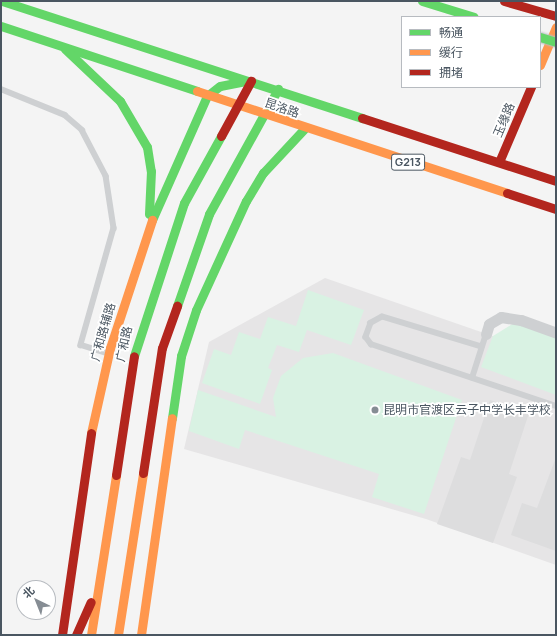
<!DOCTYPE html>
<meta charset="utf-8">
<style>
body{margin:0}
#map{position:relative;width:557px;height:636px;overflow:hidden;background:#f4f4f4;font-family:Manrope,"Noto Sans SC",sans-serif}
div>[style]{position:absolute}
.education>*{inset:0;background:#e6e5e6}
.green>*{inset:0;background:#d9f2e3}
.building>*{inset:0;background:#ddddde}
.lane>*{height:5.5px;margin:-2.75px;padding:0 2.75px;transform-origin:2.75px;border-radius:2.75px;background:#ced0d2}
.street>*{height:11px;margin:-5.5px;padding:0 5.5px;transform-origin:5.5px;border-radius:5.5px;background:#ced0d2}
.fast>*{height:9px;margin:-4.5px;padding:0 4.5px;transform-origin:4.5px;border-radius:4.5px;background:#63d668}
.slow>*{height:9px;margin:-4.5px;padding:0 4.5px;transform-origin:4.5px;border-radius:4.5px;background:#ff974d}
.jam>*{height:9px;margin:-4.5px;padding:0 4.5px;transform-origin:4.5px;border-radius:4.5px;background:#b3261e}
.bridges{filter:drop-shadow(0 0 1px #b9bec3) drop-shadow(0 0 1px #b9bec3)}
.fast-bridge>*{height:9px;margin:-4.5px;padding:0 4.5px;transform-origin:4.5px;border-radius:4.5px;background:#63d668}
.dots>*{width:11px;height:11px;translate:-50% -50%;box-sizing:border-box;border:2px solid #fff;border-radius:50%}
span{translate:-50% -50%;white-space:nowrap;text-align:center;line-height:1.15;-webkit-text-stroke:3.5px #fff;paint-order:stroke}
.shield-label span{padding:1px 3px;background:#fff;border:1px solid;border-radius:3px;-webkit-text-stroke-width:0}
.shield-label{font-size:11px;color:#4a5661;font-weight:700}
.street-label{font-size:12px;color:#4a5661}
.poi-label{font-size:12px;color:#4a5661}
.left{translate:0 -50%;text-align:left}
.frame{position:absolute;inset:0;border:2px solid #4a5661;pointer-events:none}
.legend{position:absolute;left:401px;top:16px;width:140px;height:72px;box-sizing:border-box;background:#fff;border:1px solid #b7bbc0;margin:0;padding:5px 7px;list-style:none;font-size:12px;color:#4a5661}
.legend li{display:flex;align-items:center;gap:8px;height:20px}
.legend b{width:20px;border:1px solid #b7bbc0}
.north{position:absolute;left:16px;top:580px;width:40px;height:40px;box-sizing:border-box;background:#fff;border:1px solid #b7bbc0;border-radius:50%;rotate:317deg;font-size:11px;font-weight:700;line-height:16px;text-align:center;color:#4a5661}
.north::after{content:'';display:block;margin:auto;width:14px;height:18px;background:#868d94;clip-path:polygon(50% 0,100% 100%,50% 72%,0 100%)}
</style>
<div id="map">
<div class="education">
<i style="clip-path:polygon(325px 278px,556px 358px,556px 565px,426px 519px,184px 449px,209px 342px)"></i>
</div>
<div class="green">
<i style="clip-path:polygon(308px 290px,364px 310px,351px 345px,307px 330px,299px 352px,277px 345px,268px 368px,272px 370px,260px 404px,202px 383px,214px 349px,231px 355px,239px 332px,260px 339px,268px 317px,296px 326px)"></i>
<i style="clip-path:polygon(514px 323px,556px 338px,556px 395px,481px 367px,493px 336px)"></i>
<i style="clip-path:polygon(333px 353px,462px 400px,424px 514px,372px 497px,379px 474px,245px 430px,239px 449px,189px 431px,198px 390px,276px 417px,273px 398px,281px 376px,303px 358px)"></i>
</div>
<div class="building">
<i style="clip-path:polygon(490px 400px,529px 413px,509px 474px,517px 477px,493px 543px,437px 524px,461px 457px,470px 460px)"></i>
<i style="clip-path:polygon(556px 457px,556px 551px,511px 535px,522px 503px,537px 508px)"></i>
</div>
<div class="lane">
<i style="left:1px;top:89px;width:69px;rotate:22.1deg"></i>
<i style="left:65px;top:115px;width:23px;rotate:41deg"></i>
<i style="left:82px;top:130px;width:52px;rotate:62.4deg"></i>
<i style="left:106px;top:176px;width:53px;rotate:81.3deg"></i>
<i style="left:114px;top:228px;width:122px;rotate:105.8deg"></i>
<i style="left:81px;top:345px;width:27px;rotate:17deg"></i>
<i style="left:482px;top:347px;width:104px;rotate:-163.3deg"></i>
<i style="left:382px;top:317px;width:13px;rotate:151deg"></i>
<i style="left:371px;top:323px;width:15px;rotate:110deg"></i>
<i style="left:366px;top:337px;width:9px;rotate:54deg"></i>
<i style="left:371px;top:344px;width:195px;rotate:18.5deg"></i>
<i style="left:472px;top:378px;width:46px;rotate:-72.3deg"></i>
</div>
<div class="street">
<i style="left:486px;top:334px;width:10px;rotate:-73deg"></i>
<i style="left:489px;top:324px;width:14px;rotate:-30deg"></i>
<i style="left:501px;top:317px;width:20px;rotate:9deg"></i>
<i style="left:521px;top:320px;width:37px;rotate:20deg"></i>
</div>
<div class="fast">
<i style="left:2px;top:1px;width:379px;rotate:18deg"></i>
<i style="left:422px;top:1px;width:54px;rotate:17.1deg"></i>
<i style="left:1px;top:26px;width:206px;rotate:18.3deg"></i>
<i style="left:65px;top:49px;width:76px;rotate:43.4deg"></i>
<i style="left:120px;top:101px;width:53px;rotate:59.6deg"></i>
<i style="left:147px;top:147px;width:24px;rotate:81deg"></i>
<i style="left:151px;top:171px;width:43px;rotate:92.7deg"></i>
<i style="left:152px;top:220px;width:136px;rotate:-66.1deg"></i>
<i style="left:207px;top:96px;width:16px;rotate:-38deg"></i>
<i style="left:220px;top:86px;width:26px;rotate:-11deg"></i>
<i style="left:177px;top:306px;width:97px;rotate:-70.8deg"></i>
<i style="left:209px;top:214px;width:143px;rotate:-61.1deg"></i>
<i style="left:134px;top:356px;width:161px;rotate:-71.9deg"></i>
<i style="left:184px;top:203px;width:77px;rotate:-61.1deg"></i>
<i style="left:172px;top:418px;width:63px;rotate:-81.7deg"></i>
<i style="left:181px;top:356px;width:48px;rotate:-71.9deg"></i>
<i style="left:196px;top:310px;width:120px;rotate:-65.4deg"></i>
<i style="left:246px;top:201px;width:33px;rotate:-59deg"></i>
<i style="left:263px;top:173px;width:60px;rotate:-47deg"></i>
</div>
<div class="slow">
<i style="left:540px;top:65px;width:41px;rotate:-67.2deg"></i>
<i style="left:197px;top:91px;width:326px;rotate:18.2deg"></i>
<i style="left:91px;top:433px;width:87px;rotate:-77.4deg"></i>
<i style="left:110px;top:348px;width:135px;rotate:-71.8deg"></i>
<i style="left:91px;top:635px;width:162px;rotate:-81.1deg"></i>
<i style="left:118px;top:635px;width:164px;rotate:-81.2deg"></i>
<i style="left:141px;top:635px;width:219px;rotate:-81.9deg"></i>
</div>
<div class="jam">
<i style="left:504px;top:1px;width:54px;rotate:16.1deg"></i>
<i style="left:362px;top:118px;width:204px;rotate:18deg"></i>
<i style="left:221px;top:136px;width:63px;rotate:-61.4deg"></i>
<i style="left:499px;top:162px;width:82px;rotate:-66.9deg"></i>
<i style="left:507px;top:193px;width:52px;rotate:18.1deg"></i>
<i style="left:143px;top:473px;width:126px;rotate:-81.4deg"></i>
<i style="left:162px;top:348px;width:45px;rotate:-70.3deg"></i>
<i style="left:116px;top:475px;width:120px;rotate:-81.4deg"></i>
<i style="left:62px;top:635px;width:204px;rotate:-81.8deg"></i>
<i style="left:76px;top:635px;width:36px;rotate:-66deg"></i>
</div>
<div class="bridges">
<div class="fast-bridge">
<i style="left:540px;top:37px;width:17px;rotate:17deg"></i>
</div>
</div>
<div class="dots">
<i style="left:375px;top:410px;background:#868d94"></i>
</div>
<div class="shield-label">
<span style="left:408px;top:162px">G213</span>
</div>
<div class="street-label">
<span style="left:282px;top:108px;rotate:19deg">昆洛路</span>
<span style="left:504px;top:120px;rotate:-67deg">玉缘路</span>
<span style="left:103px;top:332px;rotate:-74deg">广和路辅路</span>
<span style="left:124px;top:344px;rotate:-77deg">广和路</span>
</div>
<div class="poi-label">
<span class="left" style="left:383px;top:410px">昆明市官渡区云子中学长丰学校</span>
</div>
<div class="frame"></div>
<ul class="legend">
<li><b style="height:5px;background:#63d668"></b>畅通</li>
<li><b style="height:5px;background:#ff974d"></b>缓行</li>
<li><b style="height:5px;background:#b3261e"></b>拥堵</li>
</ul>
<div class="north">北</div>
</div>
